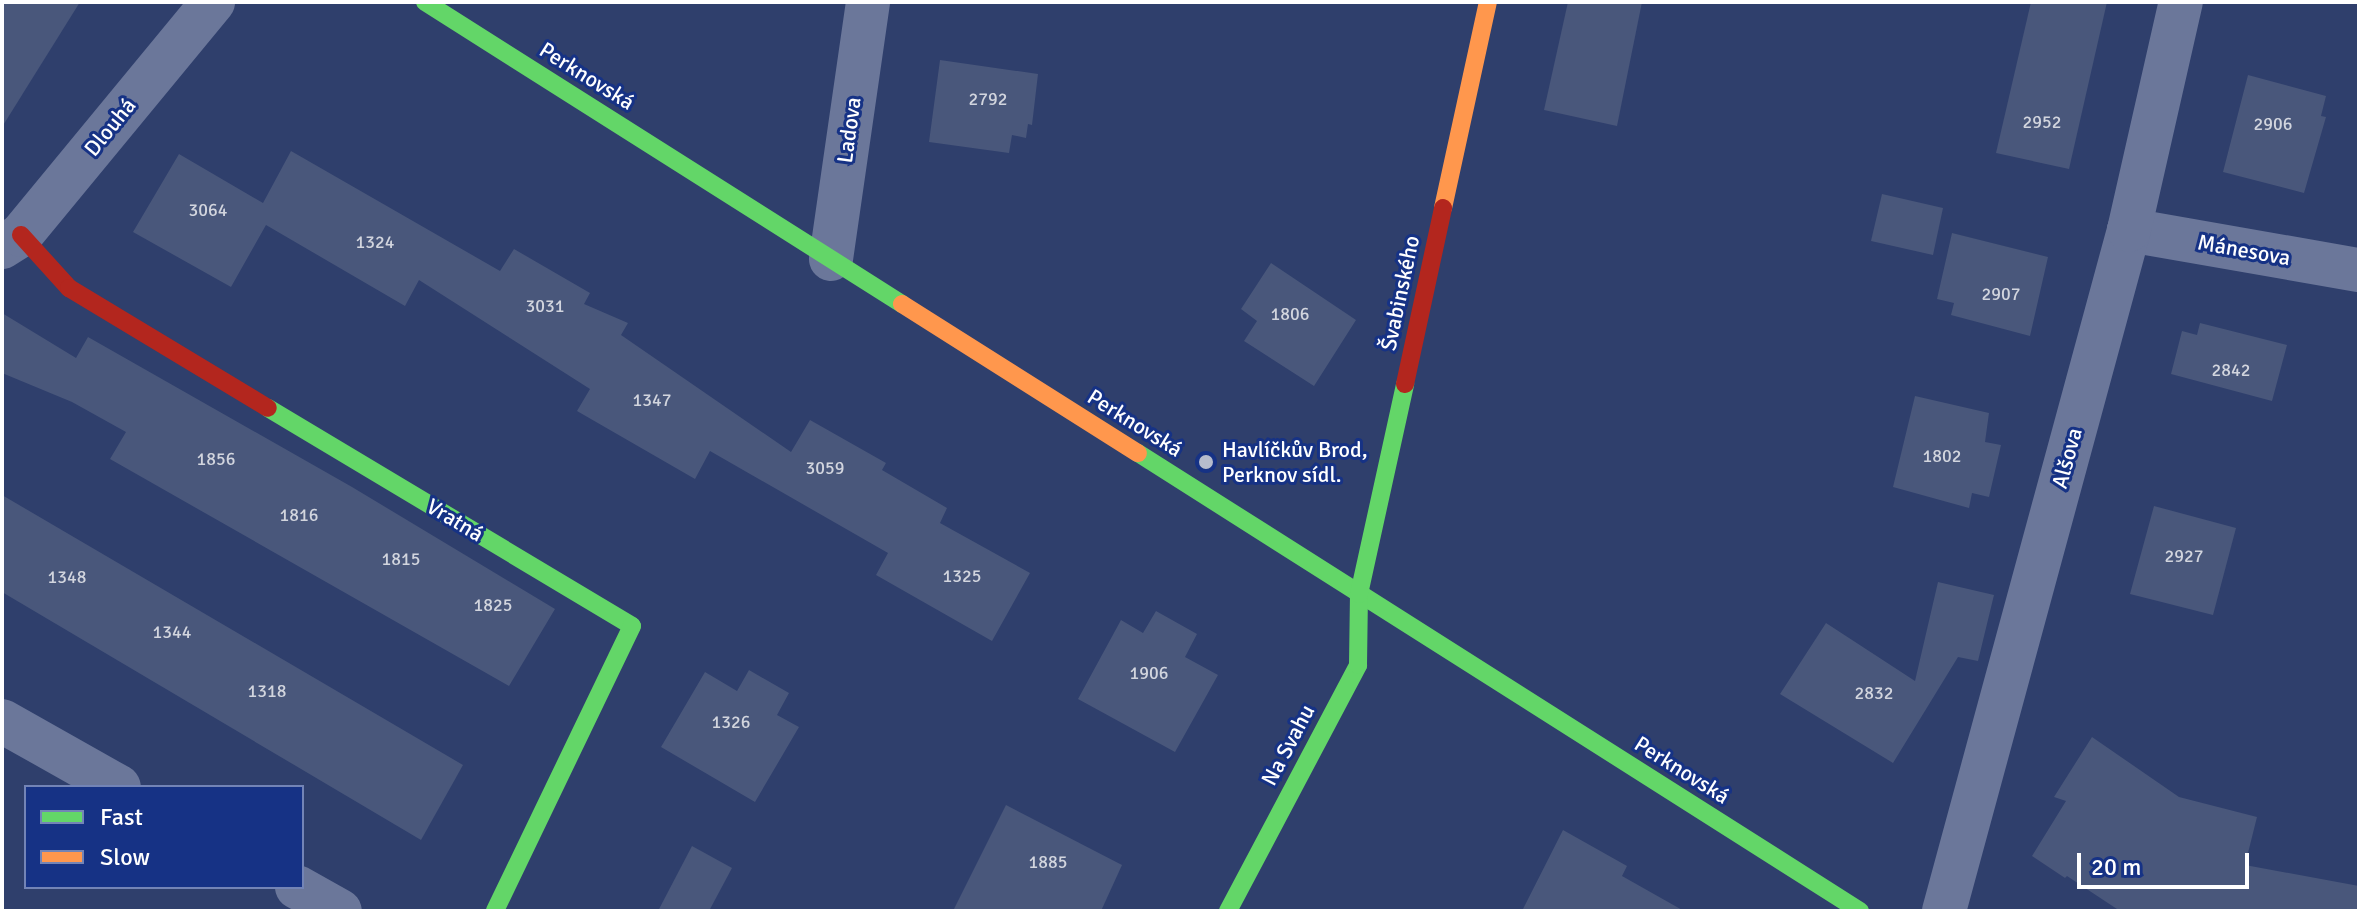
<!DOCTYPE html>
<meta charset="utf-8">
<style>
body{margin:0}
#map{position:relative;width:2361px;height:913px;overflow:hidden;background:#2f3f6c;font-family:Signika,sans-serif}
div>[style]{position:absolute}
.building>*{inset:0;background:#49577b}
.street>*{height:44px;margin:-22px;padding:0 22px;transform-origin:22px;border-radius:22px;background:#6b779a}
.fast>*{height:18px;margin:-9px;padding:0 9px;transform-origin:9px;border-radius:9px;background:#63d668}
.slow>*{height:18px;margin:-9px;padding:0 9px;transform-origin:9px;border-radius:9px;background:#ff974d}
.jam>*{height:18px;margin:-9px;padding:0 9px;transform-origin:9px;border-radius:9px;background:#b3261e}
.dots>*{width:22px;height:22px;translate:-50% -50%;box-sizing:border-box;border:4px solid #163285;border-radius:50%}
span{translate:-50% -50%;white-space:nowrap;text-align:center;line-height:1.15;-webkit-text-stroke:6px #163285;paint-order:stroke}
.number-label{font-size:18px;color:#d2d5de}
.number-label span{-webkit-text-stroke-width:0}
.street-label{font-size:22px;color:#fff}
.poi-label{font-size:22px;color:#fff}
.left{translate:0 -50%;text-align:left}
.frame{position:absolute;inset:0;border:4px solid #fff;pointer-events:none}
.legend{position:absolute;left:24px;top:785px;width:280px;height:104px;box-sizing:border-box;background:#163285;border:2px solid #7384b6;margin:0;padding:10px 14px;list-style:none;font-size:24px;color:#fff}
.legend li{display:flex;align-items:center;gap:16px;height:40px}
.legend b{width:40px;border:2px solid #7384b6}
.scale{position:absolute;left:2077px;top:853px;width:172px;height:36px;box-sizing:border-box;border:4px solid #fff;border-top:0;padding-left:10px;font-size:24px;line-height:28px;white-space:nowrap;color:#fff;-webkit-text-stroke:6px #163285;paint-order:stroke}
</style>
<div id="map">
<div class="building">
<i style="clip-path:polygon(2px 2px,80px 2px,2px 127px)"></i>
<i style="clip-path:polygon(1568px 2px,1642px 2px,1617px 126px,1544px 110px)"></i>
<i style="clip-path:polygon(2031px 2px,2107px 2px,2069px 169px,1996px 153px)"></i>
<i style="clip-path:polygon(940px 60px,1038px 74px,1032px 125px,1028px 124px,1026px 138px,1012px 135px,1009px 153px,929px 142px)"></i>
<i style="clip-path:polygon(2248px 75px,2326px 96px,2321px 116px,2326px 117px,2304px 193px,2223px 172px)"></i>
<i style="clip-path:polygon(291px 151px,500px 271px,514px 249px,590px 293px,584px 304px,628px 323px,621px 335px,791px 452px,810px 420px,886px 463px,882px 470px,947px 508px,940px 523px,1030px 573px,992px 641px,876px 575px,888px 553px,710px 451px,695px 479px,577px 411px,590px 389px,419px 280px,405px 306px,266px 225px,231px 287px,133px 232px,179px 154px,263px 203px)"></i>
<i style="clip-path:polygon(1882px 194px,1943px 208px,1933px 255px,1871px 241px)"></i>
<i style="clip-path:polygon(1952px 233px,2048px 257px,2030px 336px,1951px 315px,1954px 303px,1937px 299px)"></i>
<i style="clip-path:polygon(1271px 263px,1356px 320px,1314px 386px,1244px 341px,1257px 321px,1241px 309px)"></i>
<i style="clip-path:polygon(2px 313px,76px 358px,88px 337px,352px 487px,555px 609px,509px 686px,110px 459px,126px 432px,72px 402px,2px 373px)"></i>
<i style="clip-path:polygon(2200px 323px,2287px 345px,2272px 401px,2171px 374px,2182px 331px,2197px 335px)"></i>
<i style="clip-path:polygon(1915px 396px,1989px 413px,1985px 442px,2001px 445px,1989px 497px,1972px 493px,1969px 508px,1893px 487px)"></i>
<i style="clip-path:polygon(2px 495px,463px 765px,421px 840px,2px 592px)"></i>
<i style="clip-path:polygon(2154px 506px,2236px 528px,2213px 615px,2130px 594px)"></i>
<i style="clip-path:polygon(1938px 582px,1994px 595px,1978px 661px,1958px 657px,1893px 763px,1780px 694px,1826px 623px,1915px 681px)"></i>
<i style="clip-path:polygon(1156px 611px,1197px 634px,1185px 657px,1218px 675px,1175px 752px,1078px 699px,1121px 620px,1143px 633px)"></i>
<i style="clip-path:polygon(749px 670px,789px 693px,777px 715px,799px 727px,755px 802px,661px 747px,705px 672px,737px 691px)"></i>
<i style="clip-path:polygon(2092px 737px,2179px 797px,2257px 817px,2245px 865px,2359px 886px,2359px 911px,2120px 911px,2067px 876px,2065px 878px,2032px 856px,2066px 801px,2054px 797px)"></i>
<i style="clip-path:polygon(1006px 805px,1122px 865px,1101px 911px,953px 911px)"></i>
<i style="clip-path:polygon(1563px 830px,1627px 866px,1622px 876px,1684px 911px,1522px 911px)"></i>
<i style="clip-path:polygon(692px 846px,732px 868px,709px 911px,658px 911px)"></i>
</div>
<div class="street">
<i style="left:2129px;top:230px;width:233px;rotate:9.9deg"></i>
<i style="left:2px;top:247px;width:22px;rotate:-32deg"></i>
<i style="left:21px;top:235px;width:302px;rotate:-50.5deg"></i>
<i style="left:831px;top:259px;width:260px;rotate:-81.8deg"></i>
<i style="left:2px;top:721px;width:134px;rotate:29.4deg"></i>
<i style="left:297px;top:887px;width:49px;rotate:29.2deg"></i>
<i style="left:1944px;top:911px;width:706px;rotate:-74.8deg"></i>
<i style="left:2129px;top:230px;width:234px;rotate:-77.2deg"></i>
</div>
<div class="fast">
<i style="left:425px;top:2px;width:565px;rotate:32.34deg"></i>
<i style="left:268px;top:408px;width:424px;rotate:30.9deg"></i>
<i style="left:632px;top:626px;width:316px;rotate:115.7deg"></i>
<i style="left:1138px;top:453px;width:855px;rotate:32.39deg"></i>
<i style="left:1228px;top:911px;width:278px;rotate:-62.1deg"></i>
<i style="left:1358px;top:665px;width:71px;rotate:-89.2deg"></i>
<i style="left:1359px;top:594px;width:215px;rotate:-77.6deg"></i>
</div>
<div class="slow">
<i style="left:1443px;top:208px;width:211px;rotate:-77.7deg"></i>
<i style="left:902px;top:304px;width:279px;rotate:32.3deg"></i>
</div>
<div class="jam">
<i style="left:21px;top:235px;width:72px;rotate:47.8deg"></i>
<i style="left:69px;top:288px;width:232px;rotate:31.1deg"></i>
<i style="left:1405px;top:384px;width:180px;rotate:-77.8deg"></i>
</div>
<div class="dots">
<i style="left:1206px;top:462px;background:#b6bccc"></i>
</div>
<div class="number-label">
<span style="left:988px;top:99px">2792</span>
<span style="left:2042px;top:122px">2952</span>
<span style="left:2273px;top:124px">2906</span>
<span style="left:208px;top:210px">3064</span>
<span style="left:375px;top:242px">1324</span>
<span style="left:2001px;top:294px">2907</span>
<span style="left:545px;top:306px">3031</span>
<span style="left:1290px;top:314px">1806</span>
<span style="left:2231px;top:370px">2842</span>
<span style="left:652px;top:400px">1347</span>
<span style="left:1942px;top:456px">1802</span>
<span style="left:216px;top:459px">1856</span>
<span style="left:825px;top:468px">3059</span>
<span style="left:299px;top:515px">1816</span>
<span style="left:2184px;top:556px">2927</span>
<span style="left:401px;top:559px">1815</span>
<span style="left:962px;top:576px">1325</span>
<span style="left:67px;top:577px">1348</span>
<span style="left:493px;top:605px">1825</span>
<span style="left:172px;top:632px">1344</span>
<span style="left:1149px;top:673px">1906</span>
<span style="left:267px;top:691px">1318</span>
<span style="left:1874px;top:693px">2832</span>
<span style="left:731px;top:722px">1326</span>
<span style="left:1048px;top:862px">1885</span>
</div>
<div class="street-label">
<span style="left:587px;top:76px;rotate:32deg">Perknovská</span>
<span style="left:110px;top:127px;rotate:-51deg">Dlouhá</span>
<span style="left:849px;top:130px;rotate:-82deg">Ladova</span>
<span style="left:2244px;top:250px;rotate:10deg">Mánesova</span>
<span style="left:1400px;top:293px;rotate:-78deg">Švabinského</span>
<span style="left:1135px;top:423px;rotate:32deg">Perknovská</span>
<span style="left:2067px;top:458px;rotate:-75deg">Alšova</span>
<span style="left:455px;top:520px;rotate:31deg">Vratná</span>
<span style="left:1288px;top:745px;rotate:-62deg">Na Svahu</span>
<span style="left:1682px;top:770px;rotate:32deg">Perknovská</span>
</div>
<div class="poi-label">
<span class="left" style="left:1222px;top:462px">Havlíčkův Brod,<br>Perknov sídl.</span>
</div>
<div class="frame"></div>
<ul class="legend">
<li><b style="height:10px;background:#63d668"></b>Fast</li>
<li><b style="height:10px;background:#ff974d"></b>Slow</li>
</ul>
<div class="scale">20 m</div>
</div>
